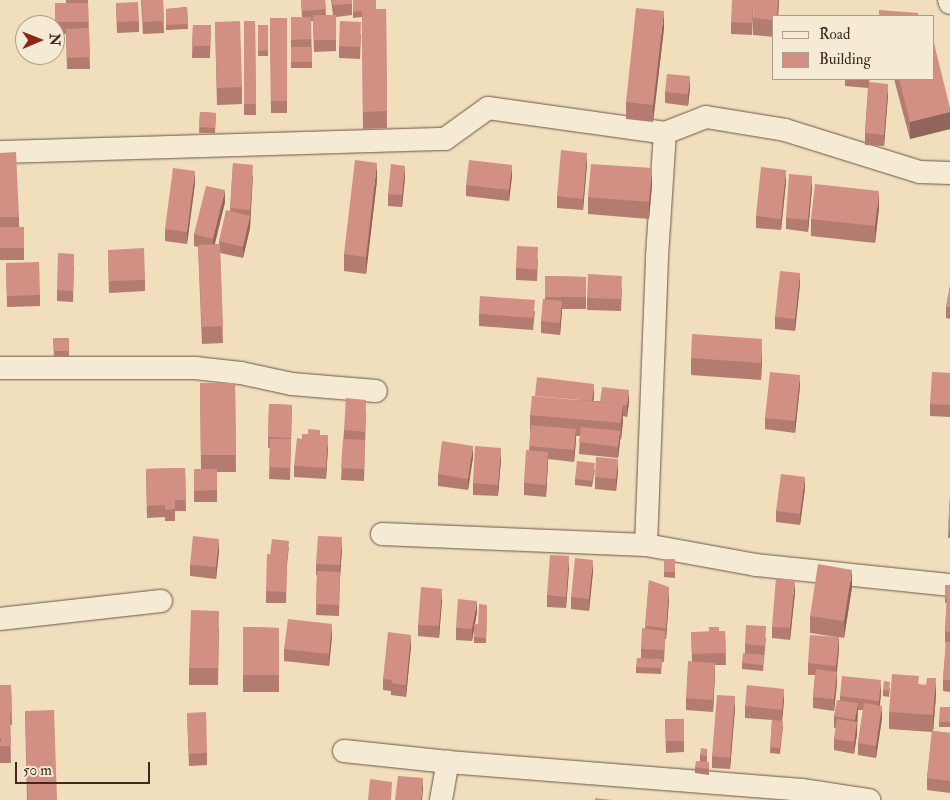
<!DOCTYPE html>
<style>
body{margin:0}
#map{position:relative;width:950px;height:800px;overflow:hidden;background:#f0debd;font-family:"IM FELL Double Pica",serif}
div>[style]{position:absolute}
.roads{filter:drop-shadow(0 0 1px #6a5646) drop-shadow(0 0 1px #6a5646)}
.minor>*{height:22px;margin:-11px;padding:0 11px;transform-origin:11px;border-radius:11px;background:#f5ead4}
.wall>*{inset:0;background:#b47c71}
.shaded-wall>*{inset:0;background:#92655c}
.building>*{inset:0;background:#d19083}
span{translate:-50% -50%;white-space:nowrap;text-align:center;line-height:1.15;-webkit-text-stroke:4px #f5ead4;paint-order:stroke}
.legend{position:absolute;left:772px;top:15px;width:162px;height:65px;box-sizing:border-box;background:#f5ead4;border:1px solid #ac9d8b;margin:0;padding:6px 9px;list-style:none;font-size:15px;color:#3e291e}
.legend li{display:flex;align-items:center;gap:10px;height:25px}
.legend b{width:25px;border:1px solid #ac9d8b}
.north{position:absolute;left:15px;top:15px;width:50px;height:50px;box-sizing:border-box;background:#f5ead4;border:1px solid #ac9d8b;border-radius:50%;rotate:89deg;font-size:14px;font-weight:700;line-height:20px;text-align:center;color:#3e291e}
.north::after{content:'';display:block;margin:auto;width:18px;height:22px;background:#8f2418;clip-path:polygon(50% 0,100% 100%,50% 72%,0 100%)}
.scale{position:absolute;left:15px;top:762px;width:135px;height:22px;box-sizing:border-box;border:2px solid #3e291e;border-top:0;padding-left:6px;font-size:15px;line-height:18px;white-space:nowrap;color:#3e291e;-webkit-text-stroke:4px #f5ead4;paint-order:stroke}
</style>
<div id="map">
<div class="roads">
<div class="minor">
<i style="left:949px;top:0;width:3px;rotate:72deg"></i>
<i style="left:0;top:152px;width:445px;rotate:-1.7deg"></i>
<i style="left:445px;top:139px;width:53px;rotate:-35.8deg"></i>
<i style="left:488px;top:108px;width:179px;rotate:8deg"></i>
<i style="left:665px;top:133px;width:44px;rotate:-21.3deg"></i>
<i style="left:706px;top:117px;width:80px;rotate:9.3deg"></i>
<i style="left:785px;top:130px;width:141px;rotate:17.3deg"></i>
<i style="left:920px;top:172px;width:30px;rotate:2deg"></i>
<i style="left:0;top:368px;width:195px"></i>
<i style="left:195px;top:368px;width:46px;rotate:6.2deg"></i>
<i style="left:241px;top:373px;width:52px;rotate:12.2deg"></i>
<i style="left:292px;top:384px;width:84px;rotate:4.8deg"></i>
<i style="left:382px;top:534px;width:264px;rotate:2.4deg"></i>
<i style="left:646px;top:545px;width:112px;rotate:10.3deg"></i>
<i style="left:756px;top:565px;width:195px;rotate:5.9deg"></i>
<i style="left:646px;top:545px;width:289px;rotate:-87.8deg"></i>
<i style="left:657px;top:256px;width:123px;rotate:-86.3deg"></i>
<i style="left:0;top:619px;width:162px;rotate:-6.4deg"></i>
<i style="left:344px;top:751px;width:105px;rotate:6deg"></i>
<i style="left:448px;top:762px;width:355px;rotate:4.5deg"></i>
<i style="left:802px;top:790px;width:68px;rotate:8.5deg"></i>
<i style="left:441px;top:800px;width:39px;rotate:-80deg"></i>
</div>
</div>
<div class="wall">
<i style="clip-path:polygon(66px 0,88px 0,90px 69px,67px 69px,66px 34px,55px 34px,55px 3px,66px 3px)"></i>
<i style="clip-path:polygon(141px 0,163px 0,164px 33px,143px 34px)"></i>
<i style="clip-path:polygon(301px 0,325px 0,326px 15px,333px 15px,331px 0,352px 0,352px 15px,336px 17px,336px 51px,314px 52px,313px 21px,311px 21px,312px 68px,291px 68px,291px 17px,302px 17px)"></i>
<i style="clip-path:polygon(353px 0,376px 9px,386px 9px,387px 128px,363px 129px,362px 17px,353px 18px)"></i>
<i style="clip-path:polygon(754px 0,752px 35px,731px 34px,731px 22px)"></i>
<i style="clip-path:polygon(779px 0,778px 16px,774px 16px,774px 37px,753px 35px,753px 18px)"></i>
<i style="clip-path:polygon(116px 3px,139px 21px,139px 32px,117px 33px)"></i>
<i style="clip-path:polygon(187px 7px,188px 29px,166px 30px,166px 9px)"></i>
<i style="clip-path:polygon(270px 18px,287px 18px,287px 113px,271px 113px)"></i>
<i style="clip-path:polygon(244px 21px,255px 21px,256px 115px,244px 115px)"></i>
<i style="clip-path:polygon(215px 22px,242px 87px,242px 104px,217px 105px)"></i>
<i style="clip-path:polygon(193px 25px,211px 25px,210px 58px,192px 58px)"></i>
<i style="clip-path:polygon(258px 25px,268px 25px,268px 56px,258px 56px)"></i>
<i style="clip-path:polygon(664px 28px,653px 122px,626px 119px,626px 102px)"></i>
<i style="clip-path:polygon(361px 34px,360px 59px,339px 58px,339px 46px)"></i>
<i style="clip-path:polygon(845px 79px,870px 79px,869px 82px,888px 95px,884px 146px,865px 145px,865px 133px,868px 88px,845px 86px)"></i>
<i style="clip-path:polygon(894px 79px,934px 79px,950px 108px,950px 129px,910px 139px)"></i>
<i style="clip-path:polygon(690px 88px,688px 106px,665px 103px,665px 92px)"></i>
<i style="clip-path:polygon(200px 112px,216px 113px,215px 133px,199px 133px)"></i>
<i style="clip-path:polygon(0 153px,19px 217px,19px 227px,24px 227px,24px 260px,0 260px)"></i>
<i style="clip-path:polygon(233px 163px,253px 176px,250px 228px,243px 258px,220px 253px,223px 343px,202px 344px,198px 247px,194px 246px,194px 234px,225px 202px,215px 244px,219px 244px,219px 241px,230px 211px)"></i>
<i style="clip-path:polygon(587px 164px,583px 210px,557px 208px,557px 196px)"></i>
<i style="clip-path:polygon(512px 176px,509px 201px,466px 196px,466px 185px)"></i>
<i style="clip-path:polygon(405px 177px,402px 207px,388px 206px,388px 194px)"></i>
<i style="clip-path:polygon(377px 180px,366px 274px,344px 271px,344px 254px)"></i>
<i style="clip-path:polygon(786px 182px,781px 230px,756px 228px,756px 216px)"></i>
<i style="clip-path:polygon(195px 183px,187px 244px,165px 241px,165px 229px)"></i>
<i style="clip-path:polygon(652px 185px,649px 219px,588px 214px,588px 197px)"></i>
<i style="clip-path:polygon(812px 188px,808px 232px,786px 229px,786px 218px)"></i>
<i style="clip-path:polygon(879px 208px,875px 243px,811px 236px,811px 219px)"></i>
<i style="clip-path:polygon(108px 250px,145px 280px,145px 291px,109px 293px)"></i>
<i style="clip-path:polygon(538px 259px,537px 281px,516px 280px,516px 268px)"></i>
<i style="clip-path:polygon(6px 263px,40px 295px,40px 306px,7px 307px)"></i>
<i style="clip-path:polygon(74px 265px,73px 302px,57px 301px,57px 290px)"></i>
<i style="clip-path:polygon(545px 276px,586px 277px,586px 309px,562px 309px,560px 335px,541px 333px,541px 321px,545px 299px)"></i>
<i style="clip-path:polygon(800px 284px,795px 331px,775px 329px,775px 317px)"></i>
<i style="clip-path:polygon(950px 286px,950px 319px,946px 318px,946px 307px)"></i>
<i style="clip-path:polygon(622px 287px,621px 311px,587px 310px,587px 298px)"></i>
<i style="clip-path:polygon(535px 311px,533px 330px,479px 326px,479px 314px)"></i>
<i style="clip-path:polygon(53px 338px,69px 338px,69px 356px,54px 357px)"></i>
<i style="clip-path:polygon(762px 356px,761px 380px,691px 375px,691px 358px)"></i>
<i style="clip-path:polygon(950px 373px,950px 417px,930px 416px,930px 404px)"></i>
<i style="clip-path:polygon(200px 383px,235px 383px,236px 472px,217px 472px,217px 502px,194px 502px,194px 469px,201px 469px)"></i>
<i style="clip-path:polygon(800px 386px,795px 433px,765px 429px,765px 418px)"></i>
<i style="clip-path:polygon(594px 395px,593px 401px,629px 402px,627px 417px,623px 416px,621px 440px,620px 439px,618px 458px,579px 454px,580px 436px,576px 436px,574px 462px,548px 459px,546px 497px,524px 495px,524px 483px,529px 451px,531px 432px,530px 432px,530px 415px)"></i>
<i style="clip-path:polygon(269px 404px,292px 405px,290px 480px,269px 479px,270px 448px,268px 448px)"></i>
<i style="clip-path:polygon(366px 411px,364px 481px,341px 480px,344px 430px)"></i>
<i style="clip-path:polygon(320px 435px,328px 447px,326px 479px,294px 477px,294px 466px,302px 439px)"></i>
<i style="clip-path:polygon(473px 457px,468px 490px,438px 486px,438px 474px)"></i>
<i style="clip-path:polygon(501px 459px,498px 496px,473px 495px,473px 483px)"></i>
<i style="clip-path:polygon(185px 468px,186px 511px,175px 511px,175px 521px,165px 521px,165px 517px,147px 518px,146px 469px)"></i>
<i style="clip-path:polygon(595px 469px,592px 487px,575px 485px,575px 479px)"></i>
<i style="clip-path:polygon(618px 471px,616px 491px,595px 489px,595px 477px)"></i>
<i style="clip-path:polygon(805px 488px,800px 525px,776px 522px,776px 511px)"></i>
<i style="clip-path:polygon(950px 496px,950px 538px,948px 538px)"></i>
<i style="clip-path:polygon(289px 547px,287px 565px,286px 603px,266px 603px,266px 591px,270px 555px)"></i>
<i style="clip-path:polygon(342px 549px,340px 577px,339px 616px,316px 615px,317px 575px,316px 575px,316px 564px)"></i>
<i style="clip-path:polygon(219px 551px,216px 579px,190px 576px,190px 565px)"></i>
<i style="clip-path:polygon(664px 559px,675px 559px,675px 578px,664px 577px)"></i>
<i style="clip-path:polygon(569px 568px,566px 608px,547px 607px,547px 595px)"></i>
<i style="clip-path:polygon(593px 571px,589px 611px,571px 609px,571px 597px)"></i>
<i style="clip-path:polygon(649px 580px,669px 599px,666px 639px,665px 639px,664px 662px,662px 662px,661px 674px,636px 673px,636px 667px,641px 658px,641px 649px,645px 629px)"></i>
<i style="clip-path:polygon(945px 585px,950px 585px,950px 692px,943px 691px,943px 680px,946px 643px,945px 643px,945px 631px,947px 603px,945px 603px)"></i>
<i style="clip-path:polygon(852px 587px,844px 638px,839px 637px,839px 649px,837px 672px,837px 683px,834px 711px,813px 708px,813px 697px,815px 675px,808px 675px,808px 663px,837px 637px,810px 633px,810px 616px)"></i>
<i style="clip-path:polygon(795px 592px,790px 640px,772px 638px,772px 627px)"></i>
<i style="clip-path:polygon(442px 600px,439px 638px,418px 636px,418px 625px)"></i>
<i style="clip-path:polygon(487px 611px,486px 643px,474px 643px,474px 627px,472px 641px,456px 640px,456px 628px,477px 612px,475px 624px,478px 624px)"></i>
<i style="clip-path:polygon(243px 627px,279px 628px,279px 692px,243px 692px)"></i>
<i style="clip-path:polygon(219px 628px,218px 685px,189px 685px,189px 668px)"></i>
<i style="clip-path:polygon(725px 631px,726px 665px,715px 665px,713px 712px,686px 710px,686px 698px,692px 661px,691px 632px)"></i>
<i style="clip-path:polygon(332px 636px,329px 666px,284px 661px,284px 649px)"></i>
<i style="clip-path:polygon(766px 638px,763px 671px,742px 669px,742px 663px,745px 653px,745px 644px)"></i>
<i style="clip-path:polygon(411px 646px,406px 697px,391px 695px,391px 691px,383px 690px,383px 679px)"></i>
<i style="clip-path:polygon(919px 684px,936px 695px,933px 731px,950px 733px,950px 793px,927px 790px,927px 778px,932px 732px,889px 729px,889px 712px)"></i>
<i style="clip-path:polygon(0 685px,11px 685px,12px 725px,10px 725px,11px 763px,0 763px)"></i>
<i style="clip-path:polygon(890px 688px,889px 697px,883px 696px,883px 690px)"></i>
<i style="clip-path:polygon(881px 692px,880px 706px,882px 718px,876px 758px,858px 755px,858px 743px,863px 710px,858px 710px,857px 723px,857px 734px,854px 754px,834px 750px,834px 739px,836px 728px,834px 728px,834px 716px,840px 700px,840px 696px)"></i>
<i style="clip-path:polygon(784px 700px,782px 721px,783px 727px,780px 754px,770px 753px,772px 720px,745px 718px,745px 706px)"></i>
<i style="clip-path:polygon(950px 707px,950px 727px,939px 727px,939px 722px)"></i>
<i style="clip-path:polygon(735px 708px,730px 769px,712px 768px,712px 756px)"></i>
<i style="clip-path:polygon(25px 711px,57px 800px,27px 800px)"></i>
<i style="clip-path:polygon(187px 713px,207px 753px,207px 765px,189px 766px)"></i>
<i style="clip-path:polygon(665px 719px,684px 719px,684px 752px,666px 753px)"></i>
<i style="clip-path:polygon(700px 755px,707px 755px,707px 762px,709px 768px,709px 775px,695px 773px,695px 767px,700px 761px)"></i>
</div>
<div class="shaded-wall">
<i style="clip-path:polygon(778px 0,779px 0,778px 16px,777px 16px)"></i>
<i style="clip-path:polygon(664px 11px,664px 28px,653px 122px,653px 105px)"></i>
<i style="clip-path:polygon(690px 76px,690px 88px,688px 106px,688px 94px)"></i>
<i style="clip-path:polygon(888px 84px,888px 95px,884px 146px,884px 135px)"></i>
<i style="clip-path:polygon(950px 112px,950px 129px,910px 139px,910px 122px)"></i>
<i style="clip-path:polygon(587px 153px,587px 164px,583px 210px,583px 199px)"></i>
<i style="clip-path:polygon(377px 163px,377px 180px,366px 274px,366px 257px)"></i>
<i style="clip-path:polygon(253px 165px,250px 228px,243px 258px,243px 247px,250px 217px)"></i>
<i style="clip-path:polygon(512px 165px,512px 176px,509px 201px,509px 190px)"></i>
<i style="clip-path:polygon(405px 166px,405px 177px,402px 207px,402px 195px)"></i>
<i style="clip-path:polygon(652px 168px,652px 185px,649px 219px,649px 202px)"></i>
<i style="clip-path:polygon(786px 170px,786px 182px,781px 230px,781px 219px)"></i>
<i style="clip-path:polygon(195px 171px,195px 183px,187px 244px,187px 232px)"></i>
<i style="clip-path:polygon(812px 176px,812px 188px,808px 232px,808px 220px)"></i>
<i style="clip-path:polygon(225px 190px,225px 202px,213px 250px,213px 239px)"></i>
<i style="clip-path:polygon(879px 191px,879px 208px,875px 243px,875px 226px)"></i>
<i style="clip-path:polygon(800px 273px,800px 284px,795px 331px,795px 319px)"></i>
<i style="clip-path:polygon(562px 301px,562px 312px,560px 335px,560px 323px)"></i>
<i style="clip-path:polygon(762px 339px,762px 356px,761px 380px,761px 363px)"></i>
<i style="clip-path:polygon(800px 375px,800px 386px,795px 433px,795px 421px)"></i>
<i style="clip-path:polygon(594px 384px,594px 395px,592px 414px,592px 402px)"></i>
<i style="clip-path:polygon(629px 390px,629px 402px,627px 417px,627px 405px)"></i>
<i style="clip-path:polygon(623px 404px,623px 421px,621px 440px,621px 423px)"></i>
<i style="clip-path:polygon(576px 429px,576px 441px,574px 462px,574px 450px)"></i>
<i style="clip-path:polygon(620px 431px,620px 443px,618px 458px,618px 447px)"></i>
<i style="clip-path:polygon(328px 435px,328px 447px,326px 479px,326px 468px)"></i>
<i style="clip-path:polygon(473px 446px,473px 457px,468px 490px,468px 479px)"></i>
<i style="clip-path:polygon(501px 448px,501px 459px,498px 496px,498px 485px)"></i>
<i style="clip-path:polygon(548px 452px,548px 464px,546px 497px,546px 485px)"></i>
<i style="clip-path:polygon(618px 459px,618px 471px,616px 491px,616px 479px)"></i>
<i style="clip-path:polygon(805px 477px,805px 488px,800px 525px,800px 514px)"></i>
<i style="clip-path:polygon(342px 537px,342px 549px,340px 577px,340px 565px)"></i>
<i style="clip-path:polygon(219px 539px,219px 551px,216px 579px,216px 567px)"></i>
<i style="clip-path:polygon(569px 556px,569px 568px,566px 608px,566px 597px)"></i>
<i style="clip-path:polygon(593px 560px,593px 571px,589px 611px,589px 599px)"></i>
<i style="clip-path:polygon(852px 570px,852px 587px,844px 638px,844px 621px)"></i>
<i style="clip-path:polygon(795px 580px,795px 592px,790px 640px,790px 628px)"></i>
<i style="clip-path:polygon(669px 587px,669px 599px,666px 639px,666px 628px)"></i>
<i style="clip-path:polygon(442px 589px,442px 600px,439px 638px,439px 626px)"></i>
<i style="clip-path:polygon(477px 601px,477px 612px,472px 641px,472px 629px)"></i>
<i style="clip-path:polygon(332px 624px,332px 636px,329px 666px,329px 654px)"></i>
<i style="clip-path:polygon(411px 635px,411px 646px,406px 697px,406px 685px)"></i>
<i style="clip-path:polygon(839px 637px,839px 649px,836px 677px,836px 666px)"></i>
<i style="clip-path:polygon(715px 663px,715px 674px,713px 712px,713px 700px)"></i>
<i style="clip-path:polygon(837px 672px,837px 683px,834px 711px,834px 699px)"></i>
<i style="clip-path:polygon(936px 678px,936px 695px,933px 732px,933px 715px)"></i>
<i style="clip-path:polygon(881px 680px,881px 692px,879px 712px,879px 701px)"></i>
<i style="clip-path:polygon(784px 689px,784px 700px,782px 721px,782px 710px)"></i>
<i style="clip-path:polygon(735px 696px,735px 708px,730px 769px,730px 758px)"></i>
<i style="clip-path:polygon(858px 703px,857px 734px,854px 754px,855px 720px)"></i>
<i style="clip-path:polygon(882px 706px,882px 718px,876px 758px,876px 746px)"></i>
<i style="clip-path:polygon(423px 778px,423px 790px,422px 800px,421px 800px)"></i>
</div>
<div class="building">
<i style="clip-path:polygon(142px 0,163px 0,164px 21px,143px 22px)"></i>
<i style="clip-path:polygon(301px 0,325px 0,326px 9px,302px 11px)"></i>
<i style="clip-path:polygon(332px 0,352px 0,352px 4px,333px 5px)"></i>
<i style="clip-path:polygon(353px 0,376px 0,376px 9px,362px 9px,362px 11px,353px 12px)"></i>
<i style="clip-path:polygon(732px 0,753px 0,752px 23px,731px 22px)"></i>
<i style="clip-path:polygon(754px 0,778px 0,777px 16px,774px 16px,774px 20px,753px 18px)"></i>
<i style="clip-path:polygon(138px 2px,139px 21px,117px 22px,116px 3px)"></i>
<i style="clip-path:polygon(55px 3px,88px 3px,88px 22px,55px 22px)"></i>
<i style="clip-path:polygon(187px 7px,188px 24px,166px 25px,166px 9px)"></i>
<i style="clip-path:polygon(636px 8px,664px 11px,653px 105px,626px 102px)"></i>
<i style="clip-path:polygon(362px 9px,386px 9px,387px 111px,363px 112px)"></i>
<i style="clip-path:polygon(879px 10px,918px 13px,918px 16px,879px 16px)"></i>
<i style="clip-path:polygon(313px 15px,336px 15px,336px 40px,314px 40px)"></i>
<i style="clip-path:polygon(291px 17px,311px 17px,311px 39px,291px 40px)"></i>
<i style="clip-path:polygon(34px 18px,48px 20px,47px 25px,32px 25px)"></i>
<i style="clip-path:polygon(270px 18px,287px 18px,287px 101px,271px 101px)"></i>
<i style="clip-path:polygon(240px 21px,242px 87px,217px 88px,215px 22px)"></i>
<i style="clip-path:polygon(244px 21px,255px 21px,256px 104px,244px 104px)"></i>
<i style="clip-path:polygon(340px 21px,361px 22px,360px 47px,339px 46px)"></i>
<i style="clip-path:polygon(193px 25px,211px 25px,210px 46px,192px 46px)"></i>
<i style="clip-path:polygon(258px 25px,268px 25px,268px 50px,258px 51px)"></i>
<i style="clip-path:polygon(89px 28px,90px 57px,67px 58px,66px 29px)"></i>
<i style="clip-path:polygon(934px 43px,950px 108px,950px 112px,910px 122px,899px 79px,934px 79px)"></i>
<i style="clip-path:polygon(291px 47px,312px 47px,312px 62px,291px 62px)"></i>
<i style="clip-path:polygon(667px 74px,690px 76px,688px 94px,665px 92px)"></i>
<i style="clip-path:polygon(869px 82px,888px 84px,884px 135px,865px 133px)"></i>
<i style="clip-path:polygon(200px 112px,216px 113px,215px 128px,199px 127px)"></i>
<i style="clip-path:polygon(561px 150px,587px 153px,583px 199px,557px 196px)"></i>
<i style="clip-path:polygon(16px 152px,19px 217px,0 217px,0 153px)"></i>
<i style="clip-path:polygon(355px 160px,377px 163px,366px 257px,344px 254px)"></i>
<i style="clip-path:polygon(469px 160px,512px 165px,509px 190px,466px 185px)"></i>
<i style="clip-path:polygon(233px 163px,253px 165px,250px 210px,230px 208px)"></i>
<i style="clip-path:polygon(391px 164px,405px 166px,402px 195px,388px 194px)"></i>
<i style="clip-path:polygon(591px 164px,652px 168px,649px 202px,588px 197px)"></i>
<i style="clip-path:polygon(761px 167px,786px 170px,781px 219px,756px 216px)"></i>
<i style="clip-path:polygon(173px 168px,195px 171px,187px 232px,165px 229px)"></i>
<i style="clip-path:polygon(789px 174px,812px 176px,808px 220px,786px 218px)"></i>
<i style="clip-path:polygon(815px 184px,879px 191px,875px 226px,811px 219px)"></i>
<i style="clip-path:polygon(206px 186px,225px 190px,213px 239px,194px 234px)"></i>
<i style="clip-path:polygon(226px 210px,250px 216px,243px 247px,219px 241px)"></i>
<i style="clip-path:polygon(0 227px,24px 227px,24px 248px,0 248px)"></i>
<i style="clip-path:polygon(220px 244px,223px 326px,202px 327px,198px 245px)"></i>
<i style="clip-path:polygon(517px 246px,538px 247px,537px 270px,516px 268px)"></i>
<i style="clip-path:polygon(144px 248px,145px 280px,109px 281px,108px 250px)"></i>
<i style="clip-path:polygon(58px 253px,74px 254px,73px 291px,57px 290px)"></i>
<i style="clip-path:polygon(39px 262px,40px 295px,7px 296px,6px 263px)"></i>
<i style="clip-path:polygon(780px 271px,800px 273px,795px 319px,775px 317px)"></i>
<i style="clip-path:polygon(588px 274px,622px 276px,621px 299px,587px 298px)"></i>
<i style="clip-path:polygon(545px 276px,586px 277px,586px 297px,545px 297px)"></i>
<i style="clip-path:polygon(950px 286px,950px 307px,946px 307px)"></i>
<i style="clip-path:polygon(480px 296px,535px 300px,533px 318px,479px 314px)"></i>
<i style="clip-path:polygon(543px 299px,562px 301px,560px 323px,541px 321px)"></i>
<i style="clip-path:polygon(692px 334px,762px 339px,761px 363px,691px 358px)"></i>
<i style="clip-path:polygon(53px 338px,69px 338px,69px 351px,54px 351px)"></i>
<i style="clip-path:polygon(770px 372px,800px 375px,795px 421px,765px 418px)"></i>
<i style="clip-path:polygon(932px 372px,950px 373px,950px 405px,930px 404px)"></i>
<i style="clip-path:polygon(537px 377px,594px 384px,592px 401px,535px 396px)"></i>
<i style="clip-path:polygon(200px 383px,235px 383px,236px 455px,201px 455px)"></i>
<i style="clip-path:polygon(602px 387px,629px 390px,627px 405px,623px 405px,623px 404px,600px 402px)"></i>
<i style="clip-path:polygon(532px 396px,623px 404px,621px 423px,530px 415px)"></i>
<i style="clip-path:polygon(346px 398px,366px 400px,365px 432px,344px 430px)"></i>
<i style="clip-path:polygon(269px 404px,292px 405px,291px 438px,268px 437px)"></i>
<i style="clip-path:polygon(531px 425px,576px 429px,574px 450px,529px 446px)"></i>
<i style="clip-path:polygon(581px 427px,620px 431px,618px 447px,579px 442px)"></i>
<i style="clip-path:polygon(308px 429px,320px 430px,320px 435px,328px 435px,326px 468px,294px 466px,297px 438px,302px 439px,302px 434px,308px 434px)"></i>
<i style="clip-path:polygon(270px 439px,291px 439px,290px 468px,269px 467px)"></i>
<i style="clip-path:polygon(343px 439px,365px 440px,364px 469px,341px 468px)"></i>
<i style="clip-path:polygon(442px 441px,473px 446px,468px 479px,438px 474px)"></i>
<i style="clip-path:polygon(475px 446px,501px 448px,498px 485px,473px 483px)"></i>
<i style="clip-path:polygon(526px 450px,548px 452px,546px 485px,524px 483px)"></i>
<i style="clip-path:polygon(596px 457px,618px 459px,616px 479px,595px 477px)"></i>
<i style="clip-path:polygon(577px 461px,595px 463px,592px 481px,575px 479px)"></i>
<i style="clip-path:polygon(185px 468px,186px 500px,175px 500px,175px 509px,165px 510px,165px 505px,147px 506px,146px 469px)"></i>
<i style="clip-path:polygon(194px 469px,217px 469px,217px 490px,194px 491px)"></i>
<i style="clip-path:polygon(781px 474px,805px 477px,800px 514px,776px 511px)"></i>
<i style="clip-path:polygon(950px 496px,950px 526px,948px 526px)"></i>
<i style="clip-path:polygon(193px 536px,219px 539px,216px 567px,190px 565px)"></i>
<i style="clip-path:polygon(318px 536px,342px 537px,340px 565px,316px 564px)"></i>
<i style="clip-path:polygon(272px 539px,289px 541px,287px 559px,287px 555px,270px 555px)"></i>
<i style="clip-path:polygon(267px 554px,287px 555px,286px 592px,266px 591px)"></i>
<i style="clip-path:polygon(550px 555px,569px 556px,566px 597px,547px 595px)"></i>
<i style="clip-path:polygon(575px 558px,593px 560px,589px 599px,571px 597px)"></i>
<i style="clip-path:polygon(664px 559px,675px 559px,675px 572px,664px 572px)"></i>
<i style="clip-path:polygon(818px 564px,852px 570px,844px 621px,810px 616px)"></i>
<i style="clip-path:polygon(317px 571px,340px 572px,339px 605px,316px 604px)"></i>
<i style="clip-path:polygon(776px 578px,795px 580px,790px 628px,772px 627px)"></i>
<i style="clip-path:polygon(649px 580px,669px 587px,666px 628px,645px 626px)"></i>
<i style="clip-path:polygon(945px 585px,950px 585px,950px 592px,947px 592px,947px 597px,945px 597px)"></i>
<i style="clip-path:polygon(421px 587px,442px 589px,439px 626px,418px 625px)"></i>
<i style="clip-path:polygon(947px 592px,950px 592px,950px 632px,945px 631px)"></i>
<i style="clip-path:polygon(458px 599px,477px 601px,472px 629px,456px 628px)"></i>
<i style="clip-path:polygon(479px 604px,487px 605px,486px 638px,474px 637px,474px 624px,478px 624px)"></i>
<i style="clip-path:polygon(191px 610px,219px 611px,218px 668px,189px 668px)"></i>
<i style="clip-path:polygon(288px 619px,332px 624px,329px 654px,284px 649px)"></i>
<i style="clip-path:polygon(746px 625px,766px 626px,765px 646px,745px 644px)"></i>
<i style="clip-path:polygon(243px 627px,279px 628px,279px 675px,243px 675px)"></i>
<i style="clip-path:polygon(709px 627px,719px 627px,719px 631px,725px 631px,726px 653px,692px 654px,691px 632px,709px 632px)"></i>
<i style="clip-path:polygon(642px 628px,665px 631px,664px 650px,641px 649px)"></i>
<i style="clip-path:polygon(388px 632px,411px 635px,406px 685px,391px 683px,392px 680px,383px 679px)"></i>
<i style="clip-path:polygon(810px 635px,839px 637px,836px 666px,808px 663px)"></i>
<i style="clip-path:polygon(946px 641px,950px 642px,950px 680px,943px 680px)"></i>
<i style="clip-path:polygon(743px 653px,764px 655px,763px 665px,742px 663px)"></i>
<i style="clip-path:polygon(637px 658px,662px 659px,661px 668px,636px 667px)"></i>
<i style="clip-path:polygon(688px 661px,715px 663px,713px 700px,686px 698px)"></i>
<i style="clip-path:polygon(816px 669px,837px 672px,834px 699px,813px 697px)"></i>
<i style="clip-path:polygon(892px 674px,919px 676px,918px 684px,926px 685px,927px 678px,936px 678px,933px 715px,889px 712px)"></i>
<i style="clip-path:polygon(842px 676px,881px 680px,879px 701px,840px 696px)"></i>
<i style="clip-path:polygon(884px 681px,890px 682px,889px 691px,883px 690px)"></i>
<i style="clip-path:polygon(0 685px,11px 685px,12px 713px,10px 713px,10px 712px,0 712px)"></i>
<i style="clip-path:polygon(747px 685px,784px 689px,782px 710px,745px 706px)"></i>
<i style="clip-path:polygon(717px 695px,735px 696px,730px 758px,712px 756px)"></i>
<i style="clip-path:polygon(837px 700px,858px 703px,855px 720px,834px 716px)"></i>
<i style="clip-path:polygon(864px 703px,882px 706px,876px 746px,858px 743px)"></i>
<i style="clip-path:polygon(940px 707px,950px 707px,950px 722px,939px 722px)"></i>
<i style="clip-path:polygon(54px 710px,57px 800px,28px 800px,25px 711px)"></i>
<i style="clip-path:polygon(0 712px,10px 712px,11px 746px,0 746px,0 742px,1px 742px,1px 738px,0 738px)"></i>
<i style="clip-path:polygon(206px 712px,207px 753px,189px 754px,187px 713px)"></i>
<i style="clip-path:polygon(665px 719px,684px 719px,684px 741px,666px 741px)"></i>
<i style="clip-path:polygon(837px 719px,857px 722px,854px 742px,834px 739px)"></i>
<i style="clip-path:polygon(772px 720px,783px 721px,780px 748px,770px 747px)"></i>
<i style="clip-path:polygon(932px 731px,950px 733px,950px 781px,927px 778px)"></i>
<i style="clip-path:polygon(701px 748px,707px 749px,707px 756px,700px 755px)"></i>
<i style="clip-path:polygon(696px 761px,709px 762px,709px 769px,695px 767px)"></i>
<i style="clip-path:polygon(398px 776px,423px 778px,421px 800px,395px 800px)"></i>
<i style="clip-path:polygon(370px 779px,392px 782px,391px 800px,368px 800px)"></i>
<i style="clip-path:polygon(595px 798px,612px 800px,595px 800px)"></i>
</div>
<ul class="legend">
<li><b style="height:6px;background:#f5ead4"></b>Road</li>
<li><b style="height:14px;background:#d19083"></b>Building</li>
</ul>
<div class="north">N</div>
<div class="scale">50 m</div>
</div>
